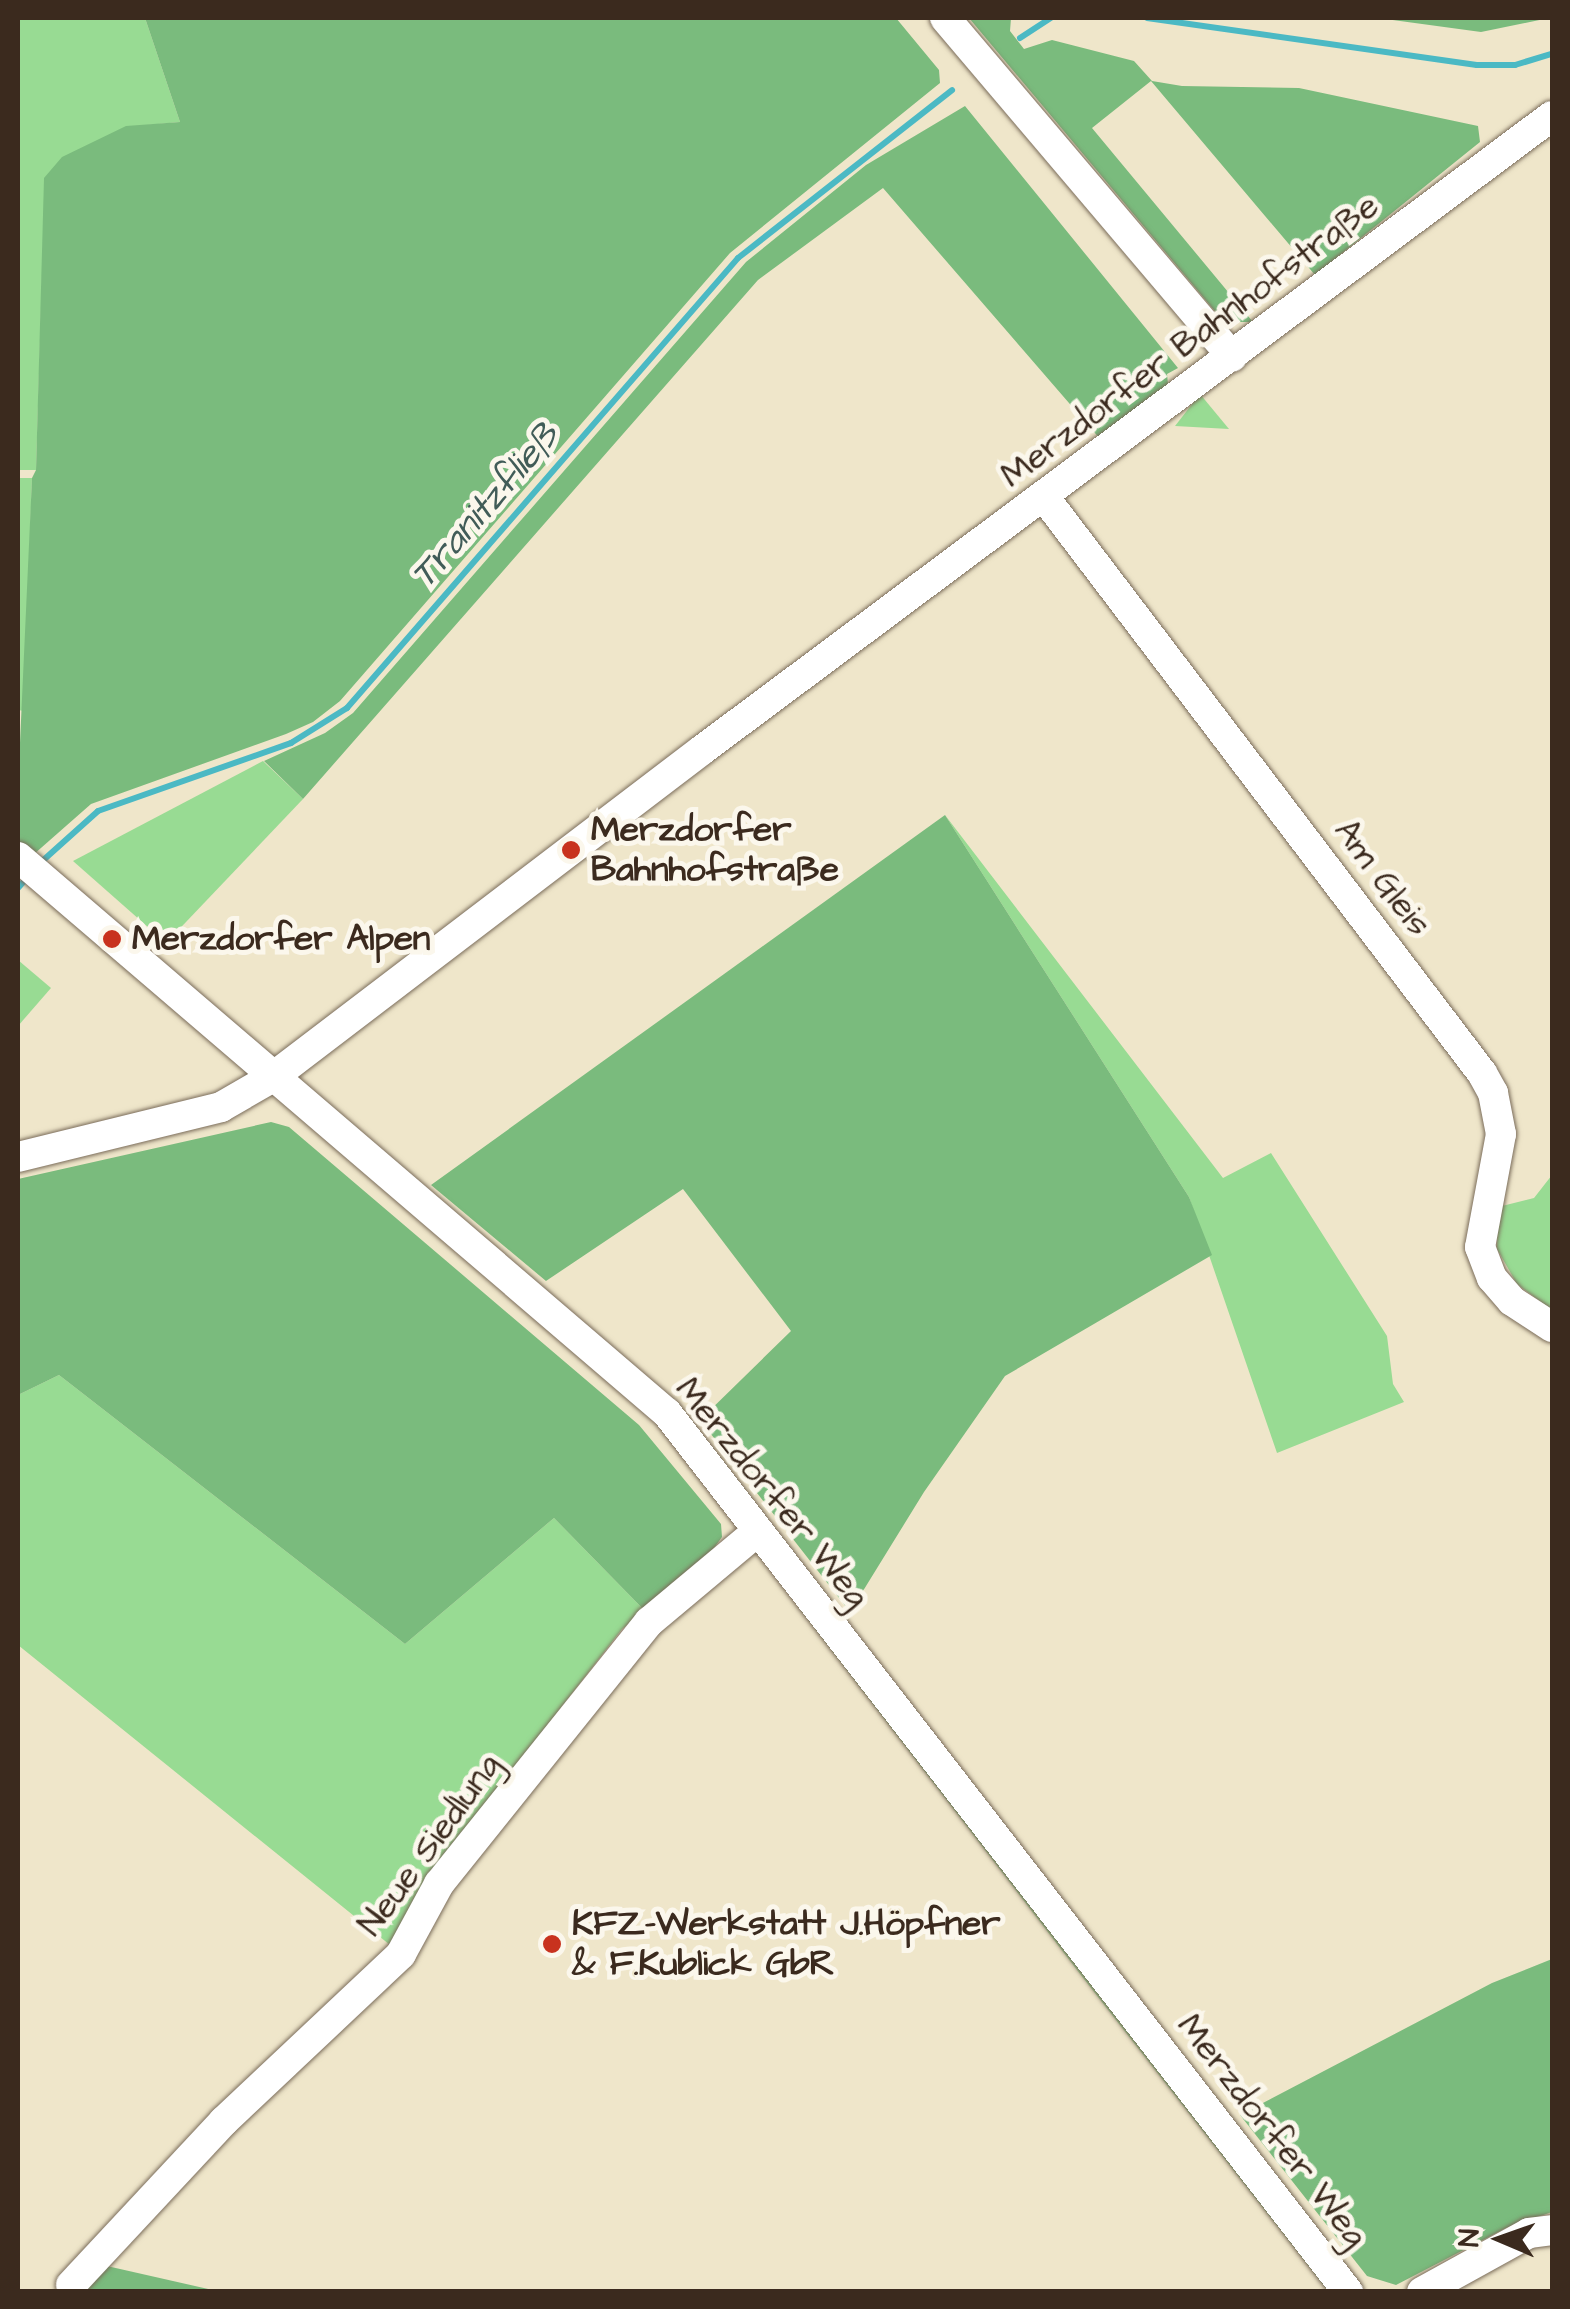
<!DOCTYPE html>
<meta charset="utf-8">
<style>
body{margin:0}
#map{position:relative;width:1570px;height:2309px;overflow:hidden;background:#efe6ca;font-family:"Architects Daughter",sans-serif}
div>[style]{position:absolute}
.green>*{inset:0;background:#98db93}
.forest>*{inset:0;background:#7abb7d}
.stream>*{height:6px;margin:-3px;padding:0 3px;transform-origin:3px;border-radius:3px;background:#4bb9c4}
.roads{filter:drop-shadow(0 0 2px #7a6c5a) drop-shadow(0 0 2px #7a6c5a)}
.minor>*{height:30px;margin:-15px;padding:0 15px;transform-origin:15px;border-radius:15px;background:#fff}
.dots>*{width:28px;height:28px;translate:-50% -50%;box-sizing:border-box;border:5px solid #fbf7ec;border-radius:50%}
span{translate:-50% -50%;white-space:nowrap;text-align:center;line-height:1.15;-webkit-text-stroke:10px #fbf7ec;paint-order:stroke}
.street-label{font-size:35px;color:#3b2a1e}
.poi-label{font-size:35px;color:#3b2a1e;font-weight:700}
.left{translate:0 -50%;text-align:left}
.water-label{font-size:38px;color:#415c58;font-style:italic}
.frame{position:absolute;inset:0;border:20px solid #3b2a1e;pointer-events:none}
.north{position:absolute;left:1450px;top:2189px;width:100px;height:100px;-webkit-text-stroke:8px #fbf7ec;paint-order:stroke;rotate:272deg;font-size:28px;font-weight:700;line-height:40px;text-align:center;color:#3b2a1e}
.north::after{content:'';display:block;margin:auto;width:35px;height:45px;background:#3b2a1e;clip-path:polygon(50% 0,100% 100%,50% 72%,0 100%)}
</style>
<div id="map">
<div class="green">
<i style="clip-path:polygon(18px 18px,145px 18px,180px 122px,126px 127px,45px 178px,36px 470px,18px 470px)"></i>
<i style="clip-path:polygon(1200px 394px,1229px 429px,1175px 426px)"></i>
<i style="clip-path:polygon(18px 478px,32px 478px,24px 711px,18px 710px)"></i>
<i style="clip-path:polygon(263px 761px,303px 799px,166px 943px,73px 861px)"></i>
<i style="clip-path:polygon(945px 815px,1223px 1178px,1271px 1153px,1387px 1336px,1393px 1384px,1404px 1402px,1277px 1453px,1189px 1197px)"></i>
<i style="clip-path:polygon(18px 960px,51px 988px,18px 1026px)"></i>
<i style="clip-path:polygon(1552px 1175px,1552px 1310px,1517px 1284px,1497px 1249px,1498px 1207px,1534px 1198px)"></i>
<i style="clip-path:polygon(59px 1375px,405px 1644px,554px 1518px,645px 1611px,622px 1629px,430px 1876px,395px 1949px,18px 1645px,18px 1395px)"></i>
<i style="clip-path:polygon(803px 1599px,1338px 2291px,1328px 2291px,1084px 1979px,796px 1604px)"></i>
</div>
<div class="forest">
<i style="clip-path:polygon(145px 18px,896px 18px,939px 70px,940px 83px,730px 253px,340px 701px,313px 722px,286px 734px,91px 804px,33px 855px,18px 842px,18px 787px,32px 478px,36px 470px,44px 178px,62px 157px,126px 126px,180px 122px)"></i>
<i style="clip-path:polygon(969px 18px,1011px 18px,1010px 31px,1024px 49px,1052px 40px,1134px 61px,1152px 81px,1182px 86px,1299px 88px,1478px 126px,1480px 142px,1315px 275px,1151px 81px,1092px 128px,1253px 322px,1224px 322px)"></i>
<i style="clip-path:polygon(1378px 18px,1549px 18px,1481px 32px)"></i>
<i style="clip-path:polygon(965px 106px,1178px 368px,1167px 374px,1168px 384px,1101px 440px,883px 188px,758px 280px,303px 799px,264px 761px,325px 733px,353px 713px,746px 262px,866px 165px)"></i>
<i style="clip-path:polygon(945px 815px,1189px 1197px,1212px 1255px,1005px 1376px,924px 1492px,850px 1612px,700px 1420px,791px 1331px,683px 1189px,546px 1281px,431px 1185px)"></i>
<i style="clip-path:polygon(271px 1122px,289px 1127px,639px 1425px,721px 1524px,722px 1537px,714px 1548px,645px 1611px,554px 1518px,405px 1644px,59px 1375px,18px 1395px,18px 1179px)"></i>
<i style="clip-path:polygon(1552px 1959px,1552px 2212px,1506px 2228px,1396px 2285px,1367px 2276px,1240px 2115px,1492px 1983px)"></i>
<i style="clip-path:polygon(98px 2264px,217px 2291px,73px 2292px)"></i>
</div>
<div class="stream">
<i style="left:1147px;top:18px;width:333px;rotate:8.1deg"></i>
<i style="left:1477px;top:65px;width:38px"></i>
<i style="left:1515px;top:65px;width:39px;rotate:-17deg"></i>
<i style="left:1020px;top:38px;width:37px;rotate:-33deg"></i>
<i style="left:39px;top:864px;width:79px;rotate:-41.9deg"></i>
<i style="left:98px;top:811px;width:205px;rotate:-19.4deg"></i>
<i style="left:291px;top:743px;width:66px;rotate:-32deg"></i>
<i style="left:347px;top:708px;width:596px;rotate:-49.01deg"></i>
<i style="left:738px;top:258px;width:272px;rotate:-38.1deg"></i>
<i style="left:18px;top:888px;width:15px;rotate:-48deg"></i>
</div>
<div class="roads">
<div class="minor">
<i style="left:945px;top:18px;width:444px;rotate:49.7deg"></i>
<i style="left:1045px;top:498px;width:722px;rotate:52.77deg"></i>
<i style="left:1482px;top:1073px;width:23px;rotate:61deg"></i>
<i style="left:1493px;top:1093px;width:42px;rotate:79deg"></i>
<i style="left:1501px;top:1134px;width:115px;rotate:100.5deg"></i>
<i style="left:1480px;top:1247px;width:33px;rotate:69deg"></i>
<i style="left:1492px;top:1278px;width:30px;rotate:49deg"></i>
<i style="left:1512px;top:1301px;width:48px;rotate:33deg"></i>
<i style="left:18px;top:857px;width:855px;rotate:40.59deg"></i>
<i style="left:667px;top:1413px;width:1112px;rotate:52.23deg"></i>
<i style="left:18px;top:1157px;width:209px;rotate:-13.8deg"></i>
<i style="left:221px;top:1107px;width:60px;rotate:-30deg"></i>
<i style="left:273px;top:1077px;width:539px;rotate:-37.32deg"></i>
<i style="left:702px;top:750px;width:1060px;rotate:-36.72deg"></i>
<i style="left:71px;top:2285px;width:224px;rotate:-47deg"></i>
<i style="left:224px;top:2121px;width:243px;rotate:-43.3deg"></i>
<i style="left:401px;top:1954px;width:80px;rotate:-61.5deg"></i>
<i style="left:439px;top:1884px;width:336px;rotate:-51.3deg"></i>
<i style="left:649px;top:1622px;width:142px;rotate:-39.9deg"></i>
<i style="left:1422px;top:2292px;width:122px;rotate:-28.9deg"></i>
<i style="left:1529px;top:2233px;width:23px;rotate:-7deg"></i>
</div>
</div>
<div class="dots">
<i style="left:571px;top:850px;background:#c8321e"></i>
<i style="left:112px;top:939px;background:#c8321e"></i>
<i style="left:552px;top:1944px;background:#c8321e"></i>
</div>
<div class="street-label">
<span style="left:1190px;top:341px;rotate:-37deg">Merzdorfer Bahnhofstraße</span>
<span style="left:1382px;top:878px;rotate:53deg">Am Gleis</span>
<span style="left:772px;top:1493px;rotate:51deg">Merzdorfer Weg</span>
<span style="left:430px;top:1845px;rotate:-54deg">Neue Siedlung</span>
<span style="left:1272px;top:2131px;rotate:52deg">Merzdorfer Weg</span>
</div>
<div class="poi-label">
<span class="left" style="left:591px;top:850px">Merzdorfer<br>Bahnhofstraße</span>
<span class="left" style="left:132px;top:939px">Merzdorfer Alpen</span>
<span class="left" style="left:572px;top:1944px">KFZ-Werkstatt J.Höpfner<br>&amp; F.Kublick GbR</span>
</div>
<div class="water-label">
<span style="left:486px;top:506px;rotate:-49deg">Tranitzfließ</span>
</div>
<div class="frame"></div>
<div class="north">N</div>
</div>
